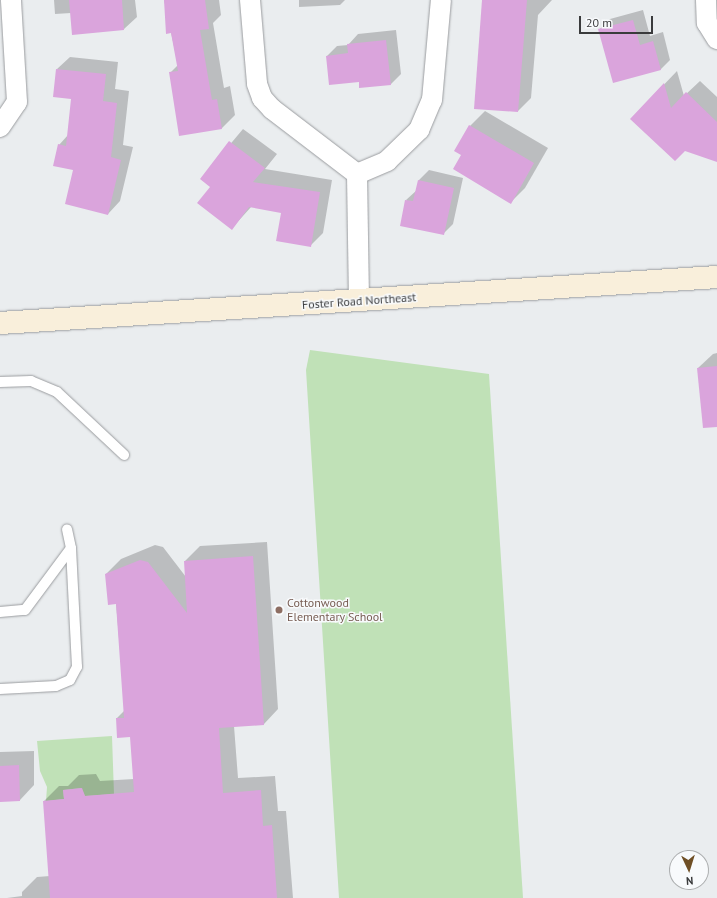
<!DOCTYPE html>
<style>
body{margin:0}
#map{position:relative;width:717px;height:898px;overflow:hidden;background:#eaedef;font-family:"PT Sans",sans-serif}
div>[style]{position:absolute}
.green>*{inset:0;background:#c0e1b7}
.shadow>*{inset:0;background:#0003}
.building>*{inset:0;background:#daa4dc}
.roads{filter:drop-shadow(0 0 1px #9a9c9f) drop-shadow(0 0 1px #9a9c9f)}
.lane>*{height:10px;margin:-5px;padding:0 5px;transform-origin:5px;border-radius:5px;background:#fff}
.street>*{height:20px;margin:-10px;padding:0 10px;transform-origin:10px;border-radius:10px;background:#fff}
.secondary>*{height:22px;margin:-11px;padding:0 11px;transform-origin:11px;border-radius:11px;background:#f9efdb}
.dots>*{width:11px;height:11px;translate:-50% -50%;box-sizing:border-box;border:2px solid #f8fafc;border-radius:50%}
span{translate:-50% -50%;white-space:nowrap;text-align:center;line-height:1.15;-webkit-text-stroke:3px #f8fafc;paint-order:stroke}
.street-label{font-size:12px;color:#3a3b3c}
.education-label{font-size:12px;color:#785e54}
.left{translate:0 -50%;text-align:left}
.north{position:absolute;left:669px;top:850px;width:40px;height:40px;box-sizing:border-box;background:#f8fafc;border:1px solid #acaeaf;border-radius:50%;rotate:176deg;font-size:11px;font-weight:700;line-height:16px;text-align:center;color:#3a3b3c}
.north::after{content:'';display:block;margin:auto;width:14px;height:18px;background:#6f4f25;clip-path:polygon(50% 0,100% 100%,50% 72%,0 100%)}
.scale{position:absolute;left:579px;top:16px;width:74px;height:18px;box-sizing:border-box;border:2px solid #3a3b3c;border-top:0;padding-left:5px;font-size:12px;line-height:14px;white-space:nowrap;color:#3a3b3c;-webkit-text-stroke:3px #f8fafc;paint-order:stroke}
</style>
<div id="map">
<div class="green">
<i style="clip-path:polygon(310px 350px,489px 374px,523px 898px,339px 898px,306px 370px)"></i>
<i style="clip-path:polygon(112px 736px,114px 794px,85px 796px,81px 788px,63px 790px,64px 799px,46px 801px,47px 787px,40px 771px,37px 741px)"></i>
</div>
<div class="shadow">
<i style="clip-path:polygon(54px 0,135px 0,137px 17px,124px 29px,71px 13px,55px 14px)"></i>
<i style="clip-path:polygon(164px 0,219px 0,221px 15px,213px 23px,224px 88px,230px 86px,235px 115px,222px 128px,180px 135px,170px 73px,178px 65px)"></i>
<i style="clip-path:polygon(299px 0,345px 0,340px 5px,299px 7px)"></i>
<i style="clip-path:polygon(483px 0,552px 0,538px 15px,531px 98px,518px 111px)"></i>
<i style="clip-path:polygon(643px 10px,650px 36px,663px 32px,670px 60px,660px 70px,600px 29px,610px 19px)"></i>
<i style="clip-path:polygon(396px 30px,401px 74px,391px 84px,360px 87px,360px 81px,327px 56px,337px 46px,348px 45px,358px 34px)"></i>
<i style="clip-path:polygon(70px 57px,118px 62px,115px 89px,129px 91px,123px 145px,133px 147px,120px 201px,108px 214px,59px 145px,68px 135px,72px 98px,57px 69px)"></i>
<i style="clip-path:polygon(677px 71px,684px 96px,700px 81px,717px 97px,717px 161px,631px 119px)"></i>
<i style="clip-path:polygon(485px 111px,548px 148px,525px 188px,511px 202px,462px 155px,470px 126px)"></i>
<i style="clip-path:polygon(243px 129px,277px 154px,265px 169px,332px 180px,323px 233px,310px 246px,282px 212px,252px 206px,232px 228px,211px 187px,201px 179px)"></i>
<i style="clip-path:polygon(429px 170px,463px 178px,453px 224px,443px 234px,406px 200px,417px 190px,419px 180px)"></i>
<i style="clip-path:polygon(717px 353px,717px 400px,698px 368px,713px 354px)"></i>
<i style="clip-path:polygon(267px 542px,278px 709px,264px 724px,234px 726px,238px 778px,275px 776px,278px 811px,286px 811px,293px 898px,7px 898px,22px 896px,22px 892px,37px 877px,50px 876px,44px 801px,59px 786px,68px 786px,79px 775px,96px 774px,100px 781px,134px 779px,131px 736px,117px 718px,125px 710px,116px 603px,106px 574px,121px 559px,155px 545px,163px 547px,186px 577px,185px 561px,200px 546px)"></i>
<i style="clip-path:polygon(34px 751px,34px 785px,20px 800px,0 801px,0 752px)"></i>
</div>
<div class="building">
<i style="clip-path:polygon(69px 0,122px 0,124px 30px,72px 35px)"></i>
<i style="clip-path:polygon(164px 0,205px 0,209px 29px,200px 30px,212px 100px,217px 99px,222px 129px,179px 136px,169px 72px,178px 71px,171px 33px,166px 34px)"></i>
<i style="clip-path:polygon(482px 0,527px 0,518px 112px,474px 109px)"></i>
<i style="clip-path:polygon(633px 20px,640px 45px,653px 41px,661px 70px,613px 83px,598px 29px)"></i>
<i style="clip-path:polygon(386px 40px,391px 85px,359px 88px,359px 82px,329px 85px,326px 56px,348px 53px,347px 44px)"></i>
<i style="clip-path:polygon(56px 69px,106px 74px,103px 101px,117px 103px,111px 157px,121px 160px,108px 215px,65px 204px,73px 170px,53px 166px,58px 144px,66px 146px,71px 99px,53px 97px)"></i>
<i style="clip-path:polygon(664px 83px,671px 108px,686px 92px,717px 122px,717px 162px,685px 151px,675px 161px,630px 119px)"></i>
<i style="clip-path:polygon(469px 125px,534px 163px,511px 204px,453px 169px,461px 155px,454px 151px)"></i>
<i style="clip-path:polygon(229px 141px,265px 168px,253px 182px,320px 192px,311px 247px,276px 241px,281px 213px,249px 207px,232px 230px,197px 203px,210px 187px,200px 179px)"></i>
<i style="clip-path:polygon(418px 180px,454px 188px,444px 235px,400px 226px,405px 200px,413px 201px)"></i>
<i style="clip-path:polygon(717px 366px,717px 427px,703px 428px,697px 368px)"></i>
<i style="clip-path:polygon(253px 556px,264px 725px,219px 728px,223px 793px,261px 790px,263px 826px,272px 825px,277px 898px,50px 898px,43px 801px,64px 799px,63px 790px,82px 788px,85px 796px,134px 792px,130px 737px,117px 738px,116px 718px,124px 718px,116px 604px,108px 605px,105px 574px,140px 560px,148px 562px,187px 613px,184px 561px)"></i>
<i style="clip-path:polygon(19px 765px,20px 801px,0 802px,0 766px)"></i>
</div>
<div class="roads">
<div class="lane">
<i style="left:0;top:382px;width:31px;rotate:-2deg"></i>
<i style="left:31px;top:381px;width:28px;rotate:23deg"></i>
<i style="left:57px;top:392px;width:92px;rotate:43.2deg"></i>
<i style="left:0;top:612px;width:25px;rotate:-5deg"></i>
<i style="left:25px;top:610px;width:77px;rotate:-53.4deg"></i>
<i style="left:0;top:689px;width:56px;rotate:-3.1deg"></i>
<i style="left:56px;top:686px;width:15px;rotate:-23deg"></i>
<i style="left:70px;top:680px;width:15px;rotate:-62deg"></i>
<i style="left:77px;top:667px;width:119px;rotate:-92.9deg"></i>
<i style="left:71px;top:548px;width:19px;rotate:-102deg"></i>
</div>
<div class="street">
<i style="left:250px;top:0;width:84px;rotate:85.2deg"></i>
<i style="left:257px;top:84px;width:15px;rotate:70deg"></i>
<i style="left:262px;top:98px;width:15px;rotate:48deg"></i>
<i style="left:272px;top:109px;width:107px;rotate:37.4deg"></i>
<i style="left:706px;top:0;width:23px;rotate:88deg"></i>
<i style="left:707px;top:23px;width:19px;rotate:58deg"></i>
<i style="left:0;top:127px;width:30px;rotate:-56deg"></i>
<i style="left:17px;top:102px;width:102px;rotate:-93.4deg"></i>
<i style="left:357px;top:174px;width:33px;rotate:-23deg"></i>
<i style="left:387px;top:161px;width:45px;rotate:-44.1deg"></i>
<i style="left:419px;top:130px;width:33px;rotate:-67deg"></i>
<i style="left:432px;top:100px;width:100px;rotate:-84.9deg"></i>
<i style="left:357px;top:174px;width:126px;rotate:89.1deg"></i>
</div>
<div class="secondary">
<i style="left:0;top:323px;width:718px;rotate:-3.67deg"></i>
</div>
</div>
<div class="dots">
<i style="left:279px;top:610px;background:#8d6e63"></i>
</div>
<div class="street-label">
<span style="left:359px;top:301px;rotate:-4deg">Foster Road Northeast</span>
</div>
<div class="education-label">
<span class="left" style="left:287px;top:610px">Cottonwood<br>Elementary School</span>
</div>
<div class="north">N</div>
<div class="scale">20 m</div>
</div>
